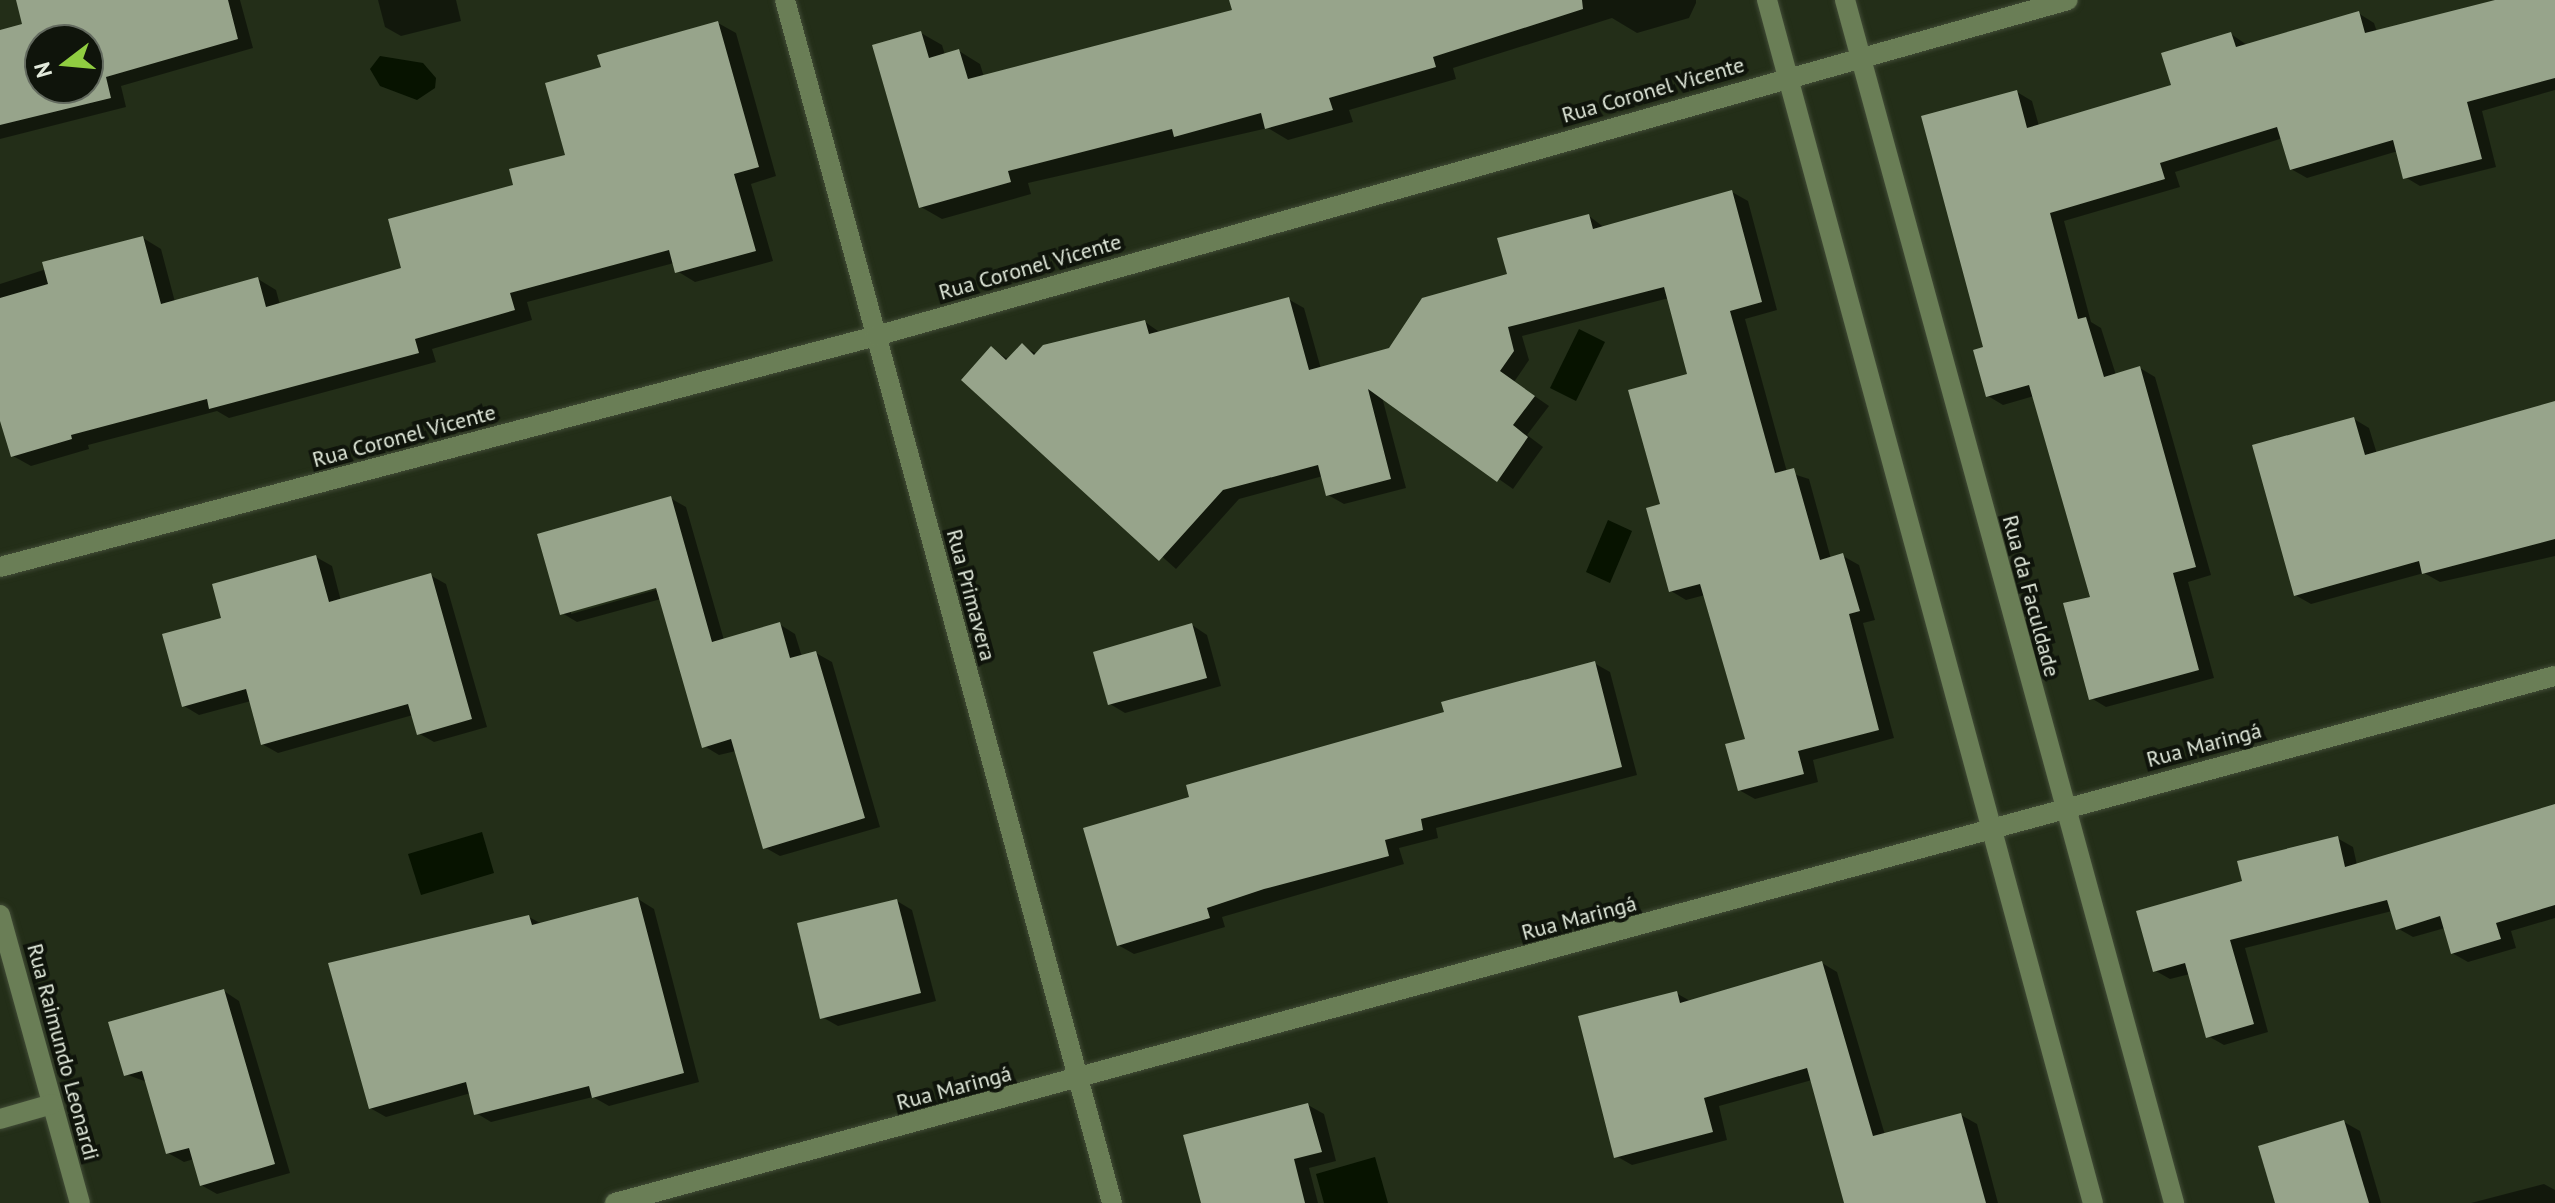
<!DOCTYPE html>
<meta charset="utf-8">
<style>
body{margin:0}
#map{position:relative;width:2555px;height:1203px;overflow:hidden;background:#232e18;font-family:"PT Sans",sans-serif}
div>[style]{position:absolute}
.water>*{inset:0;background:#071300}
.shadow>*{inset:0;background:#0007}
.building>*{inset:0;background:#97a48b}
.roads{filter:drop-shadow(0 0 2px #424c37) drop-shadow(0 0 2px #424c37)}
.minor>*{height:20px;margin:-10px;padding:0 10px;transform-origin:10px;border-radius:10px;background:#6a7e56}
span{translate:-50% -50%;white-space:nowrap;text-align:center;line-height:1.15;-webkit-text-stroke:8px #0f140b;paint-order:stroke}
.street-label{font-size:22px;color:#e2eadc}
.north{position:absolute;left:24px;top:24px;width:80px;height:80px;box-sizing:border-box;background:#0f140b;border:2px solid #636a5f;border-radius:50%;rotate:254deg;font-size:22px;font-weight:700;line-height:32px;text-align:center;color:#e2eadc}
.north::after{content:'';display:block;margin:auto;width:28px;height:36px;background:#90cd41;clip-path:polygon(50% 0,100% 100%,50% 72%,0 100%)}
</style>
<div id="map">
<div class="water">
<i style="clip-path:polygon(380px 56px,423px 63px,436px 78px,435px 88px,417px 100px,380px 86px,370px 69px)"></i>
<i style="clip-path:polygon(1579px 329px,1605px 342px,1576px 401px,1550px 388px)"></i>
<i style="clip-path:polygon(1608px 520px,1632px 531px,1610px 583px,1586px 572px)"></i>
<i style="clip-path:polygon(482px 832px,494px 873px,421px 895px,408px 854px)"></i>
<i style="clip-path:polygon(1375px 1157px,1388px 1203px,1324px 1203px,1316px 1174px)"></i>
</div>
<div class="shadow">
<i style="clip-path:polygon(evenodd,18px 0,240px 0,253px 48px,121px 86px,126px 107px,0 139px,0 32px,24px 25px,18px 0,40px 40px,88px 40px,88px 88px,40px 88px,40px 40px)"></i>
<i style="clip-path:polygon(378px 0,456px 0,461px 21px,401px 36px,385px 27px)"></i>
<i style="clip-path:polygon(1231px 0,1696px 0,1696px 3px,1689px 18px,1637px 33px,1612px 18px,1453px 68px,1456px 79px,1349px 110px,1353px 122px,1288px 140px,1268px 128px,1028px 183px,1031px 194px,942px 219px,921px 207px,921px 33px,942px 45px,945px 55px,959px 51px,980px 64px,984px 77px,1235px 12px)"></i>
<i style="clip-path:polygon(2503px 0,2555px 0,2555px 90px,2482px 111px,2496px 167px,2420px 186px,2405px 177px,2398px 151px,2307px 178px,2291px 169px,2283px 138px,2175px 172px,2180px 187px,2064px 221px,2091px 322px,2101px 328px,2116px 375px,2140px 368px,2155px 377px,2211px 575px,2188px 582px,2214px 678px,2106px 707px,2091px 698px,2093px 598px,2034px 396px,2003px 405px,1988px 396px,1985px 348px,2017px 92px,2032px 101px,2039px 126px,2173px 87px,2231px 34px,2247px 45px,2358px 13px,2374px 23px,2377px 32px)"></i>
<i style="clip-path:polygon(718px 23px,736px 33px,776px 176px,751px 184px,773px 261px,695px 282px,677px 271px,674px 263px,527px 302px,532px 320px,432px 349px,436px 362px,229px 418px,217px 411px,88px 445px,89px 449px,31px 466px,13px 456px,0 414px,0 284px,143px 238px,161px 249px,175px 302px,258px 279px,276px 290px,280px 305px,404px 270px,567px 156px,603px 68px)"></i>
<i style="clip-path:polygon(1732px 192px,1748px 201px,1777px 310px,1745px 319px,1787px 472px,1809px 479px,1831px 559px,1843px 556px,1859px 565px,1875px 620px,1863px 623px,1894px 738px,1813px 760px,1818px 782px,1755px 799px,1739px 790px,1747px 740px,1705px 595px,1686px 600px,1671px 591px,1662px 505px,1690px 375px,1669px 298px,1522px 336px,1529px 360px,1514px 382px,1549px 406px,1527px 435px,1543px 447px,1513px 489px,1382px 397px,1406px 488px,1344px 504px,1328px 495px,1323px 476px,1239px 499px,1176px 569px,964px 379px,991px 348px,1009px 360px,1022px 346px,1037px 354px,1145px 322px,1161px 333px,1288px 299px,1304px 308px,1321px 369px,1390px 350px,1509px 276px,1589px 216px,1605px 228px)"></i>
<i style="clip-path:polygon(2555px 404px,2555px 556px,2440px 582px,2424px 573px,2311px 604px,2295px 595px,2354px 419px,2369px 428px,2377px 454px)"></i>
<i style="clip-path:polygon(evenodd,670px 498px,686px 507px,724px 640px,779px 624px,795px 634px,802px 657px,816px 653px,832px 662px,880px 827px,780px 856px,764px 847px,736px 751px,719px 755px,704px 746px,661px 599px,577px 622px,562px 613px,670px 498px,665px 583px,666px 587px,571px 614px,571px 610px,665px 583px)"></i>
<i style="clip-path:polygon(316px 557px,332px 566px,341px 601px,430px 575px,446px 584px,487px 727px,434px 742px,418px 733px,413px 715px,278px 753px,262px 744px,251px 701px,199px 715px,184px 706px,224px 619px)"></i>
<i style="clip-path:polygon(1192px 625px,1207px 635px,1221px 686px,1125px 713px,1110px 704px)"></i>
<i style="clip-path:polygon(1594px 663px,1610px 672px,1637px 775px,1436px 828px,1438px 838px,1399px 848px,1404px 864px,1222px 917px,1225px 927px,1134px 954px,1118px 945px,1192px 798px)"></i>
<i style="clip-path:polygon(2555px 806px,2555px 918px,2511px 931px,2516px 948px,2468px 962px,2452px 953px,2445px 928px,2413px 937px,2397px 928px,2392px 911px,2245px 948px,2268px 1032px,2224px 1045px,2208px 1036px,2190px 974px,2170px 979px,2154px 970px,2245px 883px,2337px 838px,2353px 847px,2357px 865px)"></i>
<i style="clip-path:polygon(638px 899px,654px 909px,699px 1082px,609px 1106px,593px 1097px,491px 1122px,476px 1113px,471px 1093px,386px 1117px,370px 1108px,529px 917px,542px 924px)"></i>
<i style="clip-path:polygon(897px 901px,912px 910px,936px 1001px,838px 1026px,822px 1017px)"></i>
<i style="clip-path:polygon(1822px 963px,1837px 972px,1885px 1135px,1961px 1115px,1977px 1124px,1998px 1203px,1846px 1203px,1812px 1080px,1719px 1106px,1727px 1140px,1632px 1165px,1616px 1156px,1676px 993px,1692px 1002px)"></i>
<i style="clip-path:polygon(224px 991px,239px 1001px,290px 1173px,217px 1194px,201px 1185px,194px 1159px,184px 1162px,168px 1153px,147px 1082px,125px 1074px)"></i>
<i style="clip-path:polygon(1308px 1105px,1324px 1114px,1336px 1161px,1309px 1168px,1318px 1203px,1203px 1203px)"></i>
<i style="clip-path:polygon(2344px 1122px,2360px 1131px,2381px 1203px,2277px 1203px)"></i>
<i style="clip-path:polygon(2544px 1184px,2555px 1190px,2555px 1203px,2471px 1203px)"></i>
</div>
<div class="building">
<i style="clip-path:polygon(evenodd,16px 0,228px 0,238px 39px,106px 77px,111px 98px,0 125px,0 30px,22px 24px,16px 0,40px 40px,88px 40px,88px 88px,40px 88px,40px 40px)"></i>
<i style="clip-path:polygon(1229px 0,1582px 0,1583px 9px,1433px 57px,1436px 67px,1329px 98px,1333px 110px,1265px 129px,1261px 113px,1174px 137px,1172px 129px,1008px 171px,1011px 182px,919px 208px,872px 45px,921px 31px,929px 58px,959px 49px,968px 79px,1232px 10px)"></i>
<i style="clip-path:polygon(2495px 0,2555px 0,2555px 78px,2467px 102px,2482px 159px,2403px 179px,2393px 140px,2290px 170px,2277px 127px,2160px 163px,2165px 179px,2050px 213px,2078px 319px,2086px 317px,2104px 377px,2140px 366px,2196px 567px,2173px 573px,2199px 670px,2089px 700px,2063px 603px,2090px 597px,2029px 385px,1986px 397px,1973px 350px,1983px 347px,1921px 116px,2017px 90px,2027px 128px,2171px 85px,2161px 53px,2231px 32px,2236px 47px,2359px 11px,2365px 33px)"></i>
<i style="clip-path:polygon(718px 21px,759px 167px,734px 174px,756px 251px,675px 273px,669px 250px,510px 293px,515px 310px,415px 339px,419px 353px,209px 409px,207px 399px,71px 435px,72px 439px,11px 457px,0 421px,0 298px,48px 284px,42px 262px,143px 236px,161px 304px,258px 277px,266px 307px,401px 268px,388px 219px,513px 185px,509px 169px,565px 155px,545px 83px,601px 67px,597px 55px)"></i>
<i style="clip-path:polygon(1732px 190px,1762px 302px,1730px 311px,1775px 473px,1794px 468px,1820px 560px,1843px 553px,1860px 611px,1849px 614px,1879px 730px,1798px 751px,1804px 774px,1738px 791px,1725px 744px,1745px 739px,1700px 584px,1669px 592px,1646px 508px,1660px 504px,1628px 390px,1687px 374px,1664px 287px,1508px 327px,1514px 351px,1500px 371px,1535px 396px,1513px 425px,1528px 437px,1497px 482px,1368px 389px,1391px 479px,1326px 496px,1318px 465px,1223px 490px,1159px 561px,961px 380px,991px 346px,1006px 360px,1022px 343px,1034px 355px,1043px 345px,1145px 320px,1149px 334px,1289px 297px,1309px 370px,1389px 348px,1422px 298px,1507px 274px,1497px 238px,1589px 214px,1593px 229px)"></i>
<i style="clip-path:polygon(2555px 401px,2555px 539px,2422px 574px,2419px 561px,2294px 596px,2252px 445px,2354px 417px,2365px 455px)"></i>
<i style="clip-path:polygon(671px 496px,712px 642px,780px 622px,790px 658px,816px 651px,865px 818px,763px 849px,731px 739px,702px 748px,656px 588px,560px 615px,537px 534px)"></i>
<i style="clip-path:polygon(316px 555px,329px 602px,431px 573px,472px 719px,417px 735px,408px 704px,261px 745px,246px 689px,182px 707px,162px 634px,221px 618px,212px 584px)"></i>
<i style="clip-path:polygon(1192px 623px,1207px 678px,1108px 705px,1093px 652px)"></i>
<i style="clip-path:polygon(1595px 661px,1622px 767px,1421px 819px,1423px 830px,1385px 840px,1389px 856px,1264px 889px,1207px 908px,1210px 918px,1117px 946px,1083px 828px,1189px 797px,1186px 785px,1444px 712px,1441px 702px)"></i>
<i style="clip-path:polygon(2555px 804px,2555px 905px,2496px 923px,2501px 939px,2451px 954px,2440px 916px,2396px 930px,2387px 900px,2230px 940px,2254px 1024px,2206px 1038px,2185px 963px,2153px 972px,2136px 911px,2242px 881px,2237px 861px,2338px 836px,2345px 867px)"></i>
<i style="clip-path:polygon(638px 897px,684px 1073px,592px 1098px,589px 1086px,474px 1115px,466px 1082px,369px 1109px,328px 963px,529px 915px,532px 925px)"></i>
<i style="clip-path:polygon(897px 899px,921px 993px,820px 1019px,797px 923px)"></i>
<i style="clip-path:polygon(1822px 961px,1873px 1136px,1961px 1113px,1986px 1203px,1844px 1203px,1807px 1068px,1704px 1098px,1713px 1132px,1614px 1158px,1578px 1016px,1677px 991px,1680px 1003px)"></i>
<i style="clip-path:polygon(224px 989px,275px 1164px,200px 1186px,189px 1148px,166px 1154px,142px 1071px,124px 1076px,108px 1022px)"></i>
<i style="clip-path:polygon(1308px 1103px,1322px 1152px,1294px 1159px,1305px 1203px,1201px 1203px,1183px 1135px)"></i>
<i style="clip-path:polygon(2344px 1120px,2369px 1203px,2275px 1203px,2258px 1146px)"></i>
</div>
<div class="roads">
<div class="minor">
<i style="left:785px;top:0;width:1247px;rotate:74.79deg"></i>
<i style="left:1767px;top:0;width:1246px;rotate:74.84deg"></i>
<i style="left:1845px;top:0;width:1247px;rotate:74.7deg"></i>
<i style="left:0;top:567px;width:906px;rotate:-14.77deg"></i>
<i style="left:876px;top:336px;width:1238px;rotate:-15.74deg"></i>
<i style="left:0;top:915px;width:299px;rotate:74.5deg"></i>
<i style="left:0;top:1119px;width:54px;rotate:-16.1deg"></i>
<i style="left:615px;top:1203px;width:2010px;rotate:-15.2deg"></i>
</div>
</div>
<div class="street-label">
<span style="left:1653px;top:90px;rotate:-16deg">Rua Coronel Vicente</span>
<span style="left:1030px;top:267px;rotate:-16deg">Rua Coronel Vicente</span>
<span style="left:404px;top:436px;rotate:-15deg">Rua Coronel Vicente</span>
<span style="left:971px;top:595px;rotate:75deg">Rua Primavera</span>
<span style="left:2031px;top:596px;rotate:75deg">Rua da Faculdade</span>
<span style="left:2204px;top:745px;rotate:-15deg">Rua Maringá</span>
<span style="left:1579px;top:918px;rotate:-15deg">Rua Maringá</span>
<span style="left:63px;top:1052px;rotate:75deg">Rua Raimundo Leonardi</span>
<span style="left:954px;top:1088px;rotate:-15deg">Rua Maringá</span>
</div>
<div class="north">N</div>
</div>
